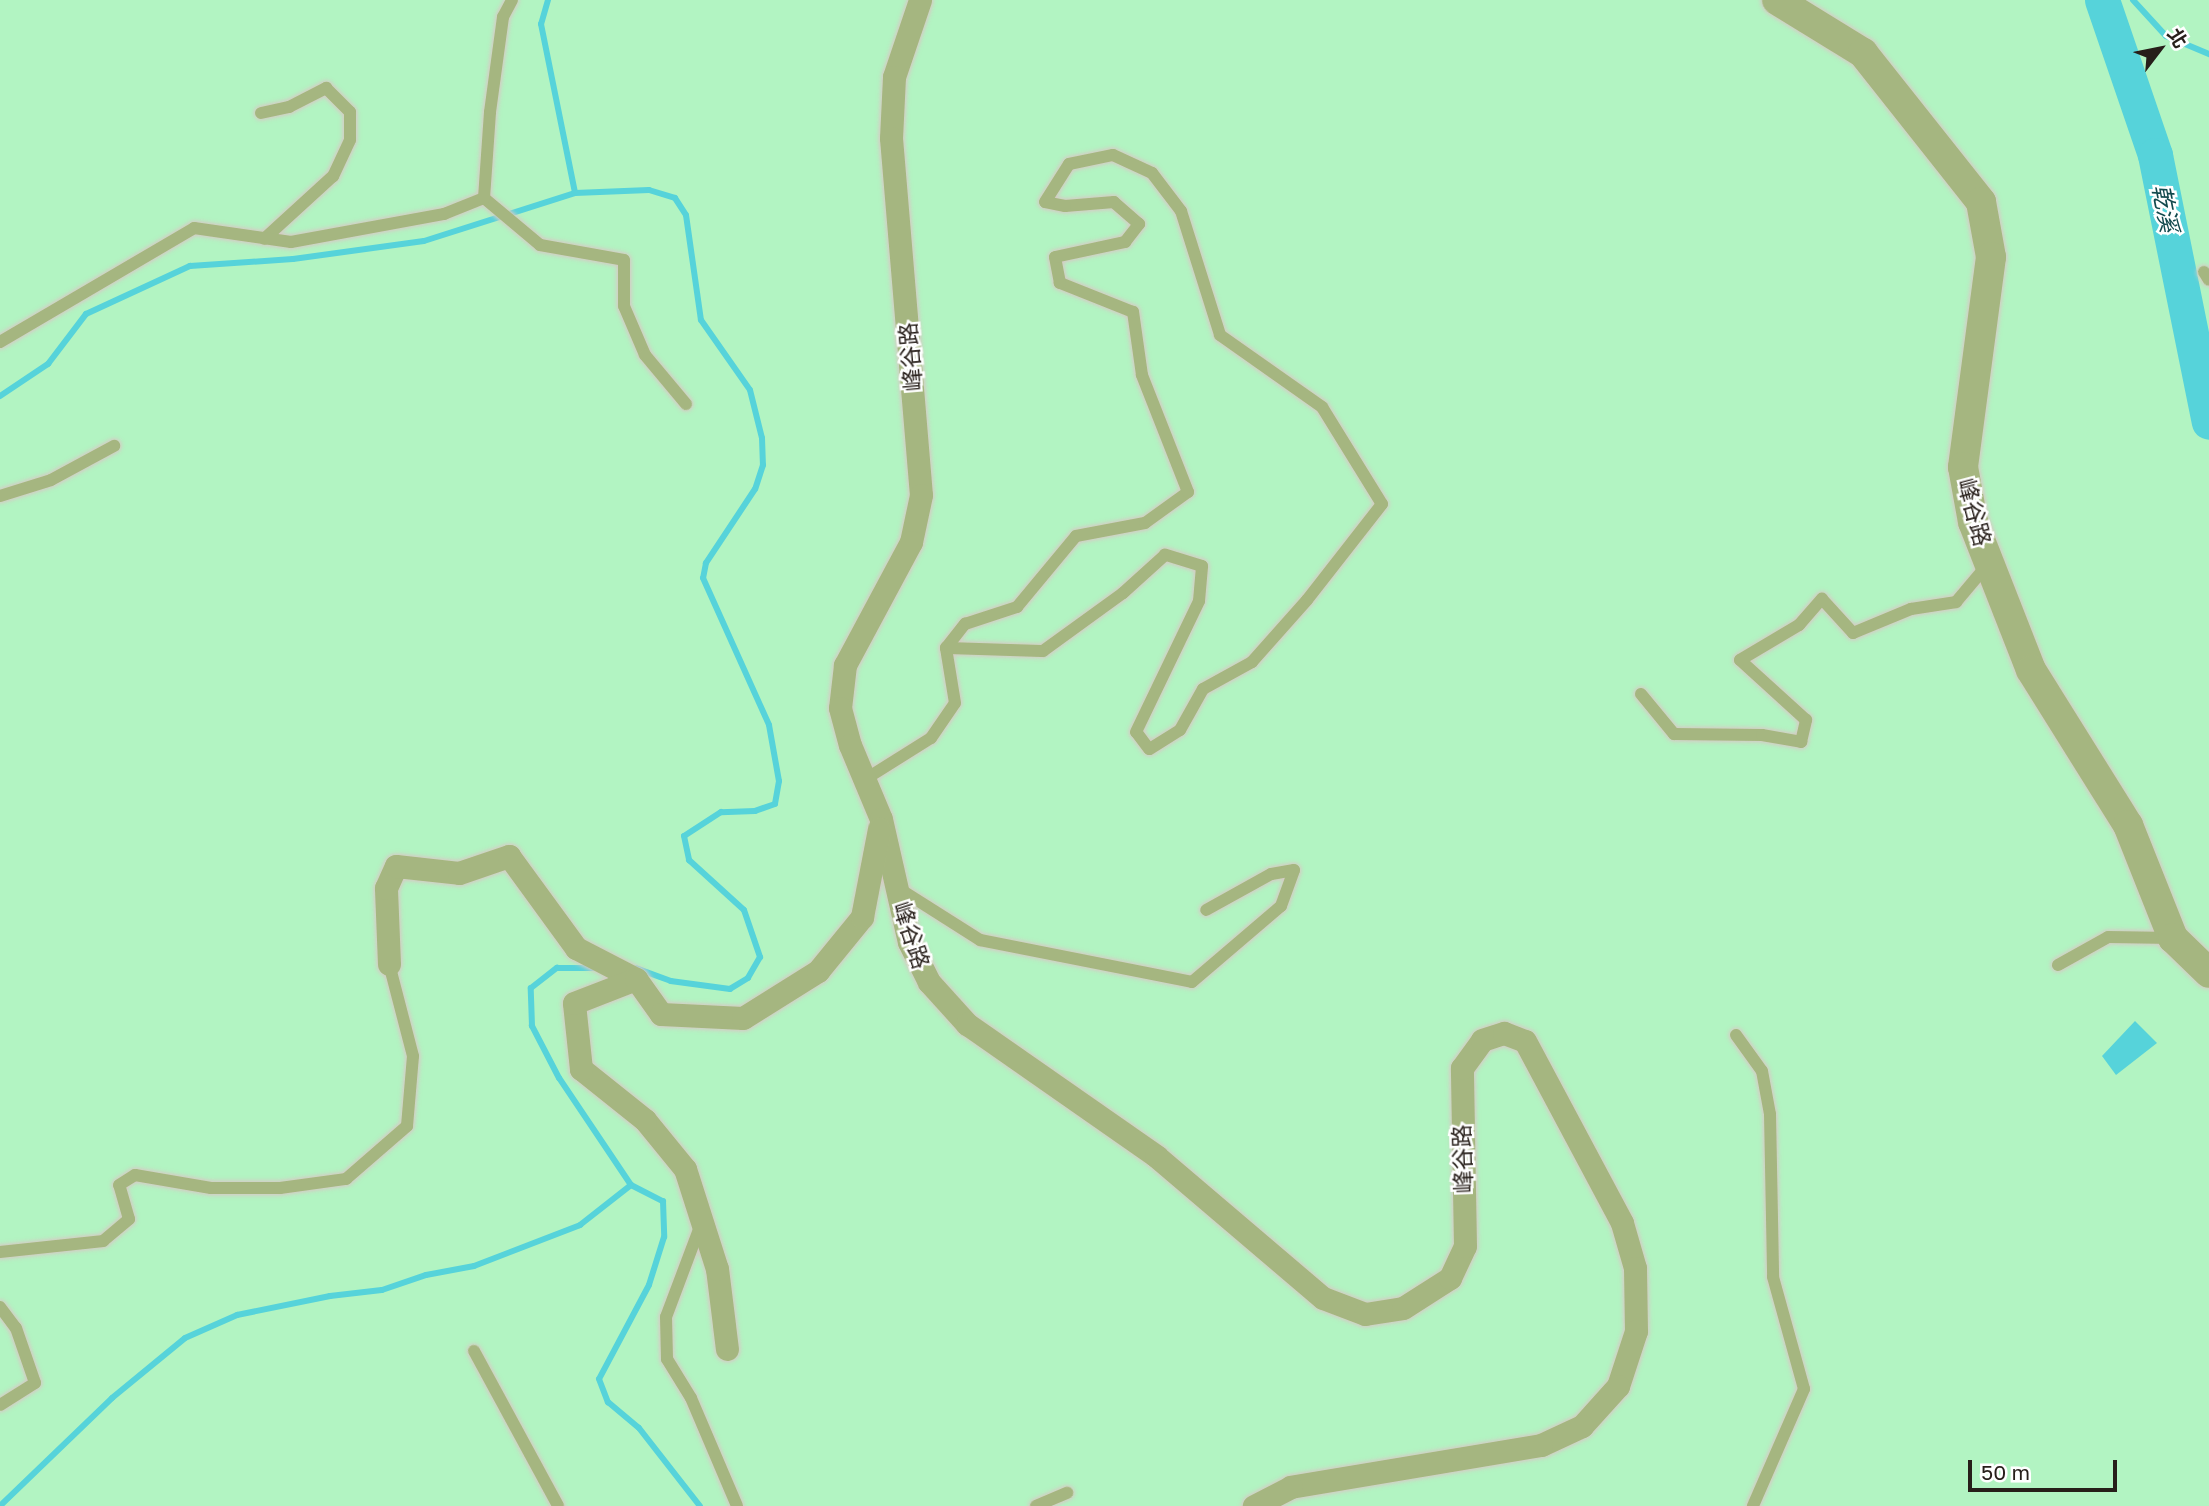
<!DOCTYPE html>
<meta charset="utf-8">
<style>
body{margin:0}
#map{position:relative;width:2209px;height:1506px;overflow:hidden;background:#fdf0e9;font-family:"Golos Text","Noto Sans TC",sans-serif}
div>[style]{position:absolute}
.green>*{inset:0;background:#b2f4c2}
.water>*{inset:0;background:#56d3da}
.stream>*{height:6px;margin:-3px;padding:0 3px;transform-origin:3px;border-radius:3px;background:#56d3da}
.river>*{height:35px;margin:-17.5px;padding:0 17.5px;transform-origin:17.5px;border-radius:17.5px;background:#56d3da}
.roads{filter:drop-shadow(0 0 2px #d6cac4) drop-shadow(0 0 2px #d6cac4)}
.service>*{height:12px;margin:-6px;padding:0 6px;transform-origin:6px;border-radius:6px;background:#a5b680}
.minor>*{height:23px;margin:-11.5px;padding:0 11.5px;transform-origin:11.5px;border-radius:11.5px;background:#a5b680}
.tertiary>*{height:30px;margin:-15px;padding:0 15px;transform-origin:15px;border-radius:15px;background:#a5b680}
span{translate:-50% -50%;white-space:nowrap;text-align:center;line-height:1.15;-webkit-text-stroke:5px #fff;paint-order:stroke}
.street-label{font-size:23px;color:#271f1a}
.water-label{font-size:24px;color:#12494d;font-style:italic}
.north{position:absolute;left:2125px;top:14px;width:70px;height:70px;-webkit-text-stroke:5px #fff;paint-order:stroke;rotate:58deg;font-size:19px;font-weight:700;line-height:28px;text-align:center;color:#271f1a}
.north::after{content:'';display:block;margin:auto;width:24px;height:32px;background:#271f1a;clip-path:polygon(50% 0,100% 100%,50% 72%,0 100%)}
.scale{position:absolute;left:1968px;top:1460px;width:149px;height:32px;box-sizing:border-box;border:4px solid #271f1a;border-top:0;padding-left:9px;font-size:21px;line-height:24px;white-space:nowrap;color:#271f1a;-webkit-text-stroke:5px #fff;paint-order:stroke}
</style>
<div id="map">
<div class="green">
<i style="clip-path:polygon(0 0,2209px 0,2209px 1506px,0 1506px)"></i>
</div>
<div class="water">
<i style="clip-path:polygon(2135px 1021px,2157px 1043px,2116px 1075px,2102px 1056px)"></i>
</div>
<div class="stream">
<i style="left:548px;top:0;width:25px;rotate:106deg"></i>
<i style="left:541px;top:24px;width:172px;rotate:78.6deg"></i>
<i style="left:575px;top:193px;width:74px;rotate:-2.3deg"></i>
<i style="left:649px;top:190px;width:27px;rotate:17deg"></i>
<i style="left:675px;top:198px;width:20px;rotate:57deg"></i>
<i style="left:686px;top:215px;width:106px;rotate:81.9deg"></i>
<i style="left:701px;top:320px;width:85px;rotate:55deg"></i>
<i style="left:750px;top:390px;width:49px;rotate:76deg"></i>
<i style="left:762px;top:438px;width:27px;rotate:88deg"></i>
<i style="left:763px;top:465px;width:25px;rotate:108deg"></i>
<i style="left:755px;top:489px;width:89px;rotate:123.5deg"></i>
<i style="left:706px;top:563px;width:15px;rotate:101deg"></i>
<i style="left:703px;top:578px;width:161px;rotate:65.8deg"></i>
<i style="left:769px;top:725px;width:57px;rotate:79.9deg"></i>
<i style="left:779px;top:781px;width:23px;rotate:100deg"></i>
<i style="left:775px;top:804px;width:21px;rotate:161deg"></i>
<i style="left:755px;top:811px;width:34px;rotate:178deg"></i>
<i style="left:721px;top:812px;width:44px;rotate:147deg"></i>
<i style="left:684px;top:836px;width:25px;rotate:78deg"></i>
<i style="left:689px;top:860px;width:74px;rotate:42.3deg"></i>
<i style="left:744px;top:910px;width:50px;rotate:71.2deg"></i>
<i style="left:760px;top:957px;width:24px;rotate:120deg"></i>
<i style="left:748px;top:978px;width:21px;rotate:149deg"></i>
<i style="left:730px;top:989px;width:60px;rotate:-172.3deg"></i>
<i style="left:671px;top:981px;width:37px;rotate:-160deg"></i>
<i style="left:2133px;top:0;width:49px;rotate:47.5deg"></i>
<i style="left:2166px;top:36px;width:47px;rotate:22.7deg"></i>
<i style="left:0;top:396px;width:58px;rotate:-33.7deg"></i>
<i style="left:48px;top:364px;width:63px;rotate:-52.8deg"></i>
<i style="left:86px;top:314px;width:115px;rotate:-24.8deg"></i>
<i style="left:190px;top:266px;width:103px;rotate:-3.9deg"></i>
<i style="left:293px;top:259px;width:132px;rotate:-7.8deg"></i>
<i style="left:424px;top:241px;width:158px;rotate:-17.6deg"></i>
<i style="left:631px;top:1185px;width:36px;rotate:27deg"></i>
<i style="left:663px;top:1201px;width:36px;rotate:88deg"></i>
<i style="left:664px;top:1237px;width:50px;rotate:107.4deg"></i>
<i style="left:649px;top:1285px;width:106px;rotate:118deg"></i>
<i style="left:599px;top:1379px;width:25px;rotate:69deg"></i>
<i style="left:608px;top:1402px;width:40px;rotate:40deg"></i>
<i style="left:639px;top:1428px;width:99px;rotate:52deg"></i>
<i style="left:2px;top:1504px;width:153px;rotate:-43.9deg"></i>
<i style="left:112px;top:1398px;width:94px;rotate:-39.4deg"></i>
<i style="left:185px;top:1338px;width:57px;rotate:-23.9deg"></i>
<i style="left:237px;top:1315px;width:95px;rotate:-11.5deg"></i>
<i style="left:330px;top:1296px;width:52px;rotate:-6.6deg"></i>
<i style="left:382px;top:1290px;width:46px;rotate:-18.8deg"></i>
<i style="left:426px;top:1275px;width:49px;rotate:-10.6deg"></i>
<i style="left:474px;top:1266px;width:114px;rotate:-21.1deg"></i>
<i style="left:580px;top:1225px;width:65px;rotate:-38.1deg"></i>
<i style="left:631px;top:1185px;width:129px;rotate:-123.9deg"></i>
<i style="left:559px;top:1078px;width:59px;rotate:-117.4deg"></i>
<i style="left:532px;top:1026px;width:38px;rotate:-92deg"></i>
<i style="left:531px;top:988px;width:33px;rotate:-38deg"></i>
<i style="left:557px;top:968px;width:40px"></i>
</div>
<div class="river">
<i style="left:2102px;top:0;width:164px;rotate:71.1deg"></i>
<i style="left:2155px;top:155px;width:272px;rotate:78.6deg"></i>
</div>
<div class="roads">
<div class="service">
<i style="left:261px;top:113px;width:29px;rotate:-12deg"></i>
<i style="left:289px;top:107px;width:42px;rotate:-27.2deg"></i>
<i style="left:326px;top:88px;width:34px;rotate:45deg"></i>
<i style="left:350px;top:112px;width:28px;rotate:90deg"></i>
<i style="left:350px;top:140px;width:40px;rotate:115deg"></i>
<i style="left:333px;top:176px;width:93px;rotate:137.6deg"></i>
<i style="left:484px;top:198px;width:73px;rotate:40deg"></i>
<i style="left:540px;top:245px;width:85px;rotate:10.1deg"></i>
<i style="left:624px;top:260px;width:46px;rotate:90deg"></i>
<i style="left:624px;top:306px;width:53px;rotate:66.8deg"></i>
<i style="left:645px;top:355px;width:64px;rotate:50.1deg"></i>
<i style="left:2204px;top:272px;width:9px;rotate:58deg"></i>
<i style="left:0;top:342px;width:225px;rotate:-30.4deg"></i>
<i style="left:194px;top:228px;width:98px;rotate:8.2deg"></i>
<i style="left:291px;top:242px;width:156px;rotate:-10.4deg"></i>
<i style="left:444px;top:214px;width:43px;rotate:-21.8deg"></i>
<i style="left:484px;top:198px;width:86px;rotate:-86deg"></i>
<i style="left:490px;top:112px;width:96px;rotate:-82.2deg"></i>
<i style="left:503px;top:17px;width:19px;rotate:-62deg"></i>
<i style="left:0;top:496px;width:53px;rotate:-17.4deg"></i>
<i style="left:51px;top:480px;width:72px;rotate:-28.4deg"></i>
<i style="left:1641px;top:694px;width:52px;rotate:50.5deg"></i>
<i style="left:1674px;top:734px;width:88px;rotate:0.7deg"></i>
<i style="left:1762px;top:735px;width:40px;rotate:10deg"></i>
<i style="left:1801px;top:742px;width:23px;rotate:-77deg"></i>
<i style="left:1806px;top:720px;width:89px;rotate:-137.7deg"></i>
<i style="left:1740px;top:660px;width:69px;rotate:-30.7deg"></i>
<i style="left:1799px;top:625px;width:35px;rotate:-49deg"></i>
<i style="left:1822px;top:599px;width:46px;rotate:47.6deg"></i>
<i style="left:1853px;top:633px;width:63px;rotate:-22.5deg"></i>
<i style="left:1911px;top:609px;width:46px;rotate:-8.8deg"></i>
<i style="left:1956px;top:602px;width:51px;rotate:-49.8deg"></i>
<i style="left:864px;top:780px;width:79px;rotate:-32.1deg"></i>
<i style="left:931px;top:738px;width:42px;rotate:-55.6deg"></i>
<i style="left:955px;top:703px;width:56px;rotate:-99.3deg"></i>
<i style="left:946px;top:648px;width:31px;rotate:-52deg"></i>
<i style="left:965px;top:624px;width:55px;rotate:-18.1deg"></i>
<i style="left:1017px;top:607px;width:92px;rotate:-50.3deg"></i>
<i style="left:1076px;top:536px;width:70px;rotate:-10.7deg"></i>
<i style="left:1145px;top:523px;width:53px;rotate:-35.8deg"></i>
<i style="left:1188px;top:492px;width:126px;rotate:-111.5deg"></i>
<i style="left:1142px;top:375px;width:64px;rotate:-98.1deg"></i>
<i style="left:1133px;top:312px;width:79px;rotate:-158.3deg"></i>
<i style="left:1060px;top:283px;width:26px;rotate:-101deg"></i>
<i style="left:1055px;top:257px;width:72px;rotate:-12.1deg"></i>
<i style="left:1125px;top:242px;width:23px;rotate:-52deg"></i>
<i style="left:1139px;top:224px;width:33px;rotate:-139deg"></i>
<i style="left:1114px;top:202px;width:49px;rotate:175.3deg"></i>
<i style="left:1065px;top:206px;width:20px;rotate:-169deg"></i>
<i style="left:1045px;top:202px;width:45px;rotate:-57.7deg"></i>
<i style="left:1069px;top:164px;width:45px;rotate:-11.6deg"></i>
<i style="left:1113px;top:155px;width:43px;rotate:24.8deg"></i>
<i style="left:1152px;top:173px;width:48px;rotate:52.7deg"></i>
<i style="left:1181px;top:211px;width:130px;rotate:72.5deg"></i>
<i style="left:1220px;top:335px;width:125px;rotate:35.2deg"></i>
<i style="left:1322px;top:407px;width:114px;rotate:58.3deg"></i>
<i style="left:1382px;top:504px;width:122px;rotate:128deg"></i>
<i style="left:1307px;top:600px;width:83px;rotate:131.6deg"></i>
<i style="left:1252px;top:662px;width:56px;rotate:151.1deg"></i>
<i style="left:1203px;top:689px;width:47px;rotate:119.3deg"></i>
<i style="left:1180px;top:730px;width:36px;rotate:148deg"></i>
<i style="left:1149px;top:749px;width:21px;rotate:-127deg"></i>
<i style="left:1136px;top:732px;width:145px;rotate:-64.3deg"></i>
<i style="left:1199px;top:601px;width:35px;rotate:-85deg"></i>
<i style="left:1202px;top:566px;width:39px;rotate:-163deg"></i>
<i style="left:1165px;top:555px;width:57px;rotate:137.9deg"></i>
<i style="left:1123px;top:593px;width:99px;rotate:144.1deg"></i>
<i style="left:1043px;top:651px;width:97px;rotate:-178.2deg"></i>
<i style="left:898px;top:888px;width:97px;rotate:32.4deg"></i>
<i style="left:980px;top:940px;width:216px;rotate:11.2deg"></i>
<i style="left:1192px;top:982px;width:117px;rotate:-40.5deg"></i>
<i style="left:1281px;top:906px;width:38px;rotate:-70deg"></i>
<i style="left:1294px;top:870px;width:23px;rotate:170deg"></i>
<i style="left:1271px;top:874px;width:74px;rotate:151deg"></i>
<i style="left:2058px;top:965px;width:57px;rotate:-29.2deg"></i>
<i style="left:2108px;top:937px;width:65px;rotate:0.9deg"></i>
<i style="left:1736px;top:1035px;width:44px;rotate:54.2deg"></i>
<i style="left:1762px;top:1071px;width:44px;rotate:79.5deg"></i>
<i style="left:1770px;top:1114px;width:163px;rotate:88.9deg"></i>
<i style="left:1773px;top:1277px;width:116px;rotate:74.5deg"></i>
<i style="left:1804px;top:1389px;width:128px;rotate:113.6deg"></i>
<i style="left:701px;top:1224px;width:99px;rotate:110.6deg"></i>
<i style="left:666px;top:1317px;width:42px;rotate:88.6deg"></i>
<i style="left:667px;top:1359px;width:46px;rotate:58.4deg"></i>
<i style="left:691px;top:1398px;width:117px;rotate:66.9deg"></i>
<i style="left:0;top:1252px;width:104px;rotate:-6.1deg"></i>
<i style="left:103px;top:1241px;width:34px;rotate:-40deg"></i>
<i style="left:129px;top:1219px;width:35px;rotate:-106deg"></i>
<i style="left:119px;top:1185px;width:19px;rotate:-32deg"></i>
<i style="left:135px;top:1175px;width:77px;rotate:9.7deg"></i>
<i style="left:211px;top:1188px;width:69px"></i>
<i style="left:280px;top:1188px;width:67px;rotate:-7.8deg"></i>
<i style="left:346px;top:1179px;width:81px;rotate:-41deg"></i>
<i style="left:407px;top:1126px;width:70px;rotate:-85.1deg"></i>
<i style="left:413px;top:1056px;width:95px;rotate:-104.6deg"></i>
<i style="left:0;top:1307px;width:26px;rotate:53deg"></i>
<i style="left:16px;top:1328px;width:58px;rotate:70.9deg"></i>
<i style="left:35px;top:1383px;width:41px;rotate:147.8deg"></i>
<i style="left:474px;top:1351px;width:176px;rotate:61.5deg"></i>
<i style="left:1036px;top:1506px;width:34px;rotate:-23deg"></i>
</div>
<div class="minor">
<i style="left:920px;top:0;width:81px;rotate:108.7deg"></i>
<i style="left:894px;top:77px;width:61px;rotate:92.8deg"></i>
<i style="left:891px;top:138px;width:358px;rotate:85.2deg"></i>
<i style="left:921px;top:495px;width:48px;rotate:102deg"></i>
<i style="left:911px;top:542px;width:140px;rotate:118.2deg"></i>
<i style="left:845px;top:665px;width:43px;rotate:96.6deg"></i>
<i style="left:840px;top:708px;width:38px;rotate:75deg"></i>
<i style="left:850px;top:745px;width:80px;rotate:67.3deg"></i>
<i style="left:881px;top:819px;width:126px;rotate:77.2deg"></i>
<i style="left:909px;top:942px;width:45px;rotate:63.4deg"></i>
<i style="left:929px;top:982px;width:57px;rotate:47.9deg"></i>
<i style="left:967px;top:1024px;width:231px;rotate:34.9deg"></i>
<i style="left:1156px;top:1156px;width:219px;rotate:40.4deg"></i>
<i style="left:1323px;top:1298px;width:45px;rotate:20.9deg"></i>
<i style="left:1365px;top:1314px;width:38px;rotate:-9deg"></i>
<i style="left:1403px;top:1308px;width:56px;rotate:-32.6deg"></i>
<i style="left:1450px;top:1278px;width:35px;rotate:-65deg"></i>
<i style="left:1465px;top:1246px;width:178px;rotate:-91deg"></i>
<i style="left:1462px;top:1068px;width:34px;rotate:-54deg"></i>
<i style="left:1482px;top:1040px;width:23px;rotate:-18deg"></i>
<i style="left:1504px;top:1033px;width:22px;rotate:21deg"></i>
<i style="left:1525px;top:1041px;width:206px;rotate:61.9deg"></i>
<i style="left:1622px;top:1223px;width:47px;rotate:73.9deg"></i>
<i style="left:1635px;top:1268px;width:63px;rotate:89.1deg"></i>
<i style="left:1636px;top:1331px;width:58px;rotate:108.1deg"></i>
<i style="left:1618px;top:1386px;width:54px;rotate:132deg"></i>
<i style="left:1582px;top:1426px;width:45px;rotate:155.1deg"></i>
<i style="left:1541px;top:1445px;width:254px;rotate:170.5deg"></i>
<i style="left:1291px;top:1487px;width:42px;rotate:152.8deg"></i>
<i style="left:389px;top:964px;width:76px;rotate:-92.3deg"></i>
<i style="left:386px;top:888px;width:24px;rotate:-66deg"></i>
<i style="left:396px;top:866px;width:63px;rotate:6.3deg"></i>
<i style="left:459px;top:873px;width:53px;rotate:-18.8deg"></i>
<i style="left:509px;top:856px;width:114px;rotate:53.9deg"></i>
<i style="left:576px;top:948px;width:68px;rotate:27.3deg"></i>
<i style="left:727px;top:1349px;width:81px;rotate:-97.1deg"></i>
<i style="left:717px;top:1269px;width:105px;rotate:-107.7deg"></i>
<i style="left:685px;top:1169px;width:63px;rotate:-129.2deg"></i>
<i style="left:645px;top:1120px;width:82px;rotate:-141.4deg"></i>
<i style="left:581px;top:1069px;width:66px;rotate:-96.1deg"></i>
<i style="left:574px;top:1003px;width:66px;rotate:-21.2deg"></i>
<i style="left:636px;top:979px;width:43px;rotate:54.5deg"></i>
<i style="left:661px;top:1014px;width:82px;rotate:2.8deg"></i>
<i style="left:743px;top:1018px;width:89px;rotate:-32.1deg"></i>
<i style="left:818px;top:971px;width:70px;rotate:-50.8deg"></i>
<i style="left:862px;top:917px;width:90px;rotate:-79.1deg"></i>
</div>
<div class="tertiary">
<i style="left:1777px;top:0;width:101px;rotate:31.6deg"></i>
<i style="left:1863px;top:53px;width:190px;rotate:51.6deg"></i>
<i style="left:1981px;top:202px;width:56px;rotate:79.7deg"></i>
<i style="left:1991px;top:257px;width:212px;rotate:97.6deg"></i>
<i style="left:1963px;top:467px;width:56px;rotate:79.7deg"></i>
<i style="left:1973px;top:522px;width:159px;rotate:68.6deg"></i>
<i style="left:2031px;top:670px;width:183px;rotate:58deg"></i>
<i style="left:2128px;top:825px;width:122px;rotate:68.3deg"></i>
<i style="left:2173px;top:938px;width:50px;rotate:44.2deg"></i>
</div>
</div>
<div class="street-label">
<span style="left:910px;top:357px;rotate:-95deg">峰谷路</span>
<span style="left:1975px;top:512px;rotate:75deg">峰谷路</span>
<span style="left:912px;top:935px;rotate:72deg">峰谷路</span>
<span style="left:1462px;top:1159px;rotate:-92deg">峰谷路</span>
</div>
<div class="water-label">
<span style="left:2166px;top:208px;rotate:79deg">乾溪</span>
</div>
<div class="north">北</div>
<div class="scale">50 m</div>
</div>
